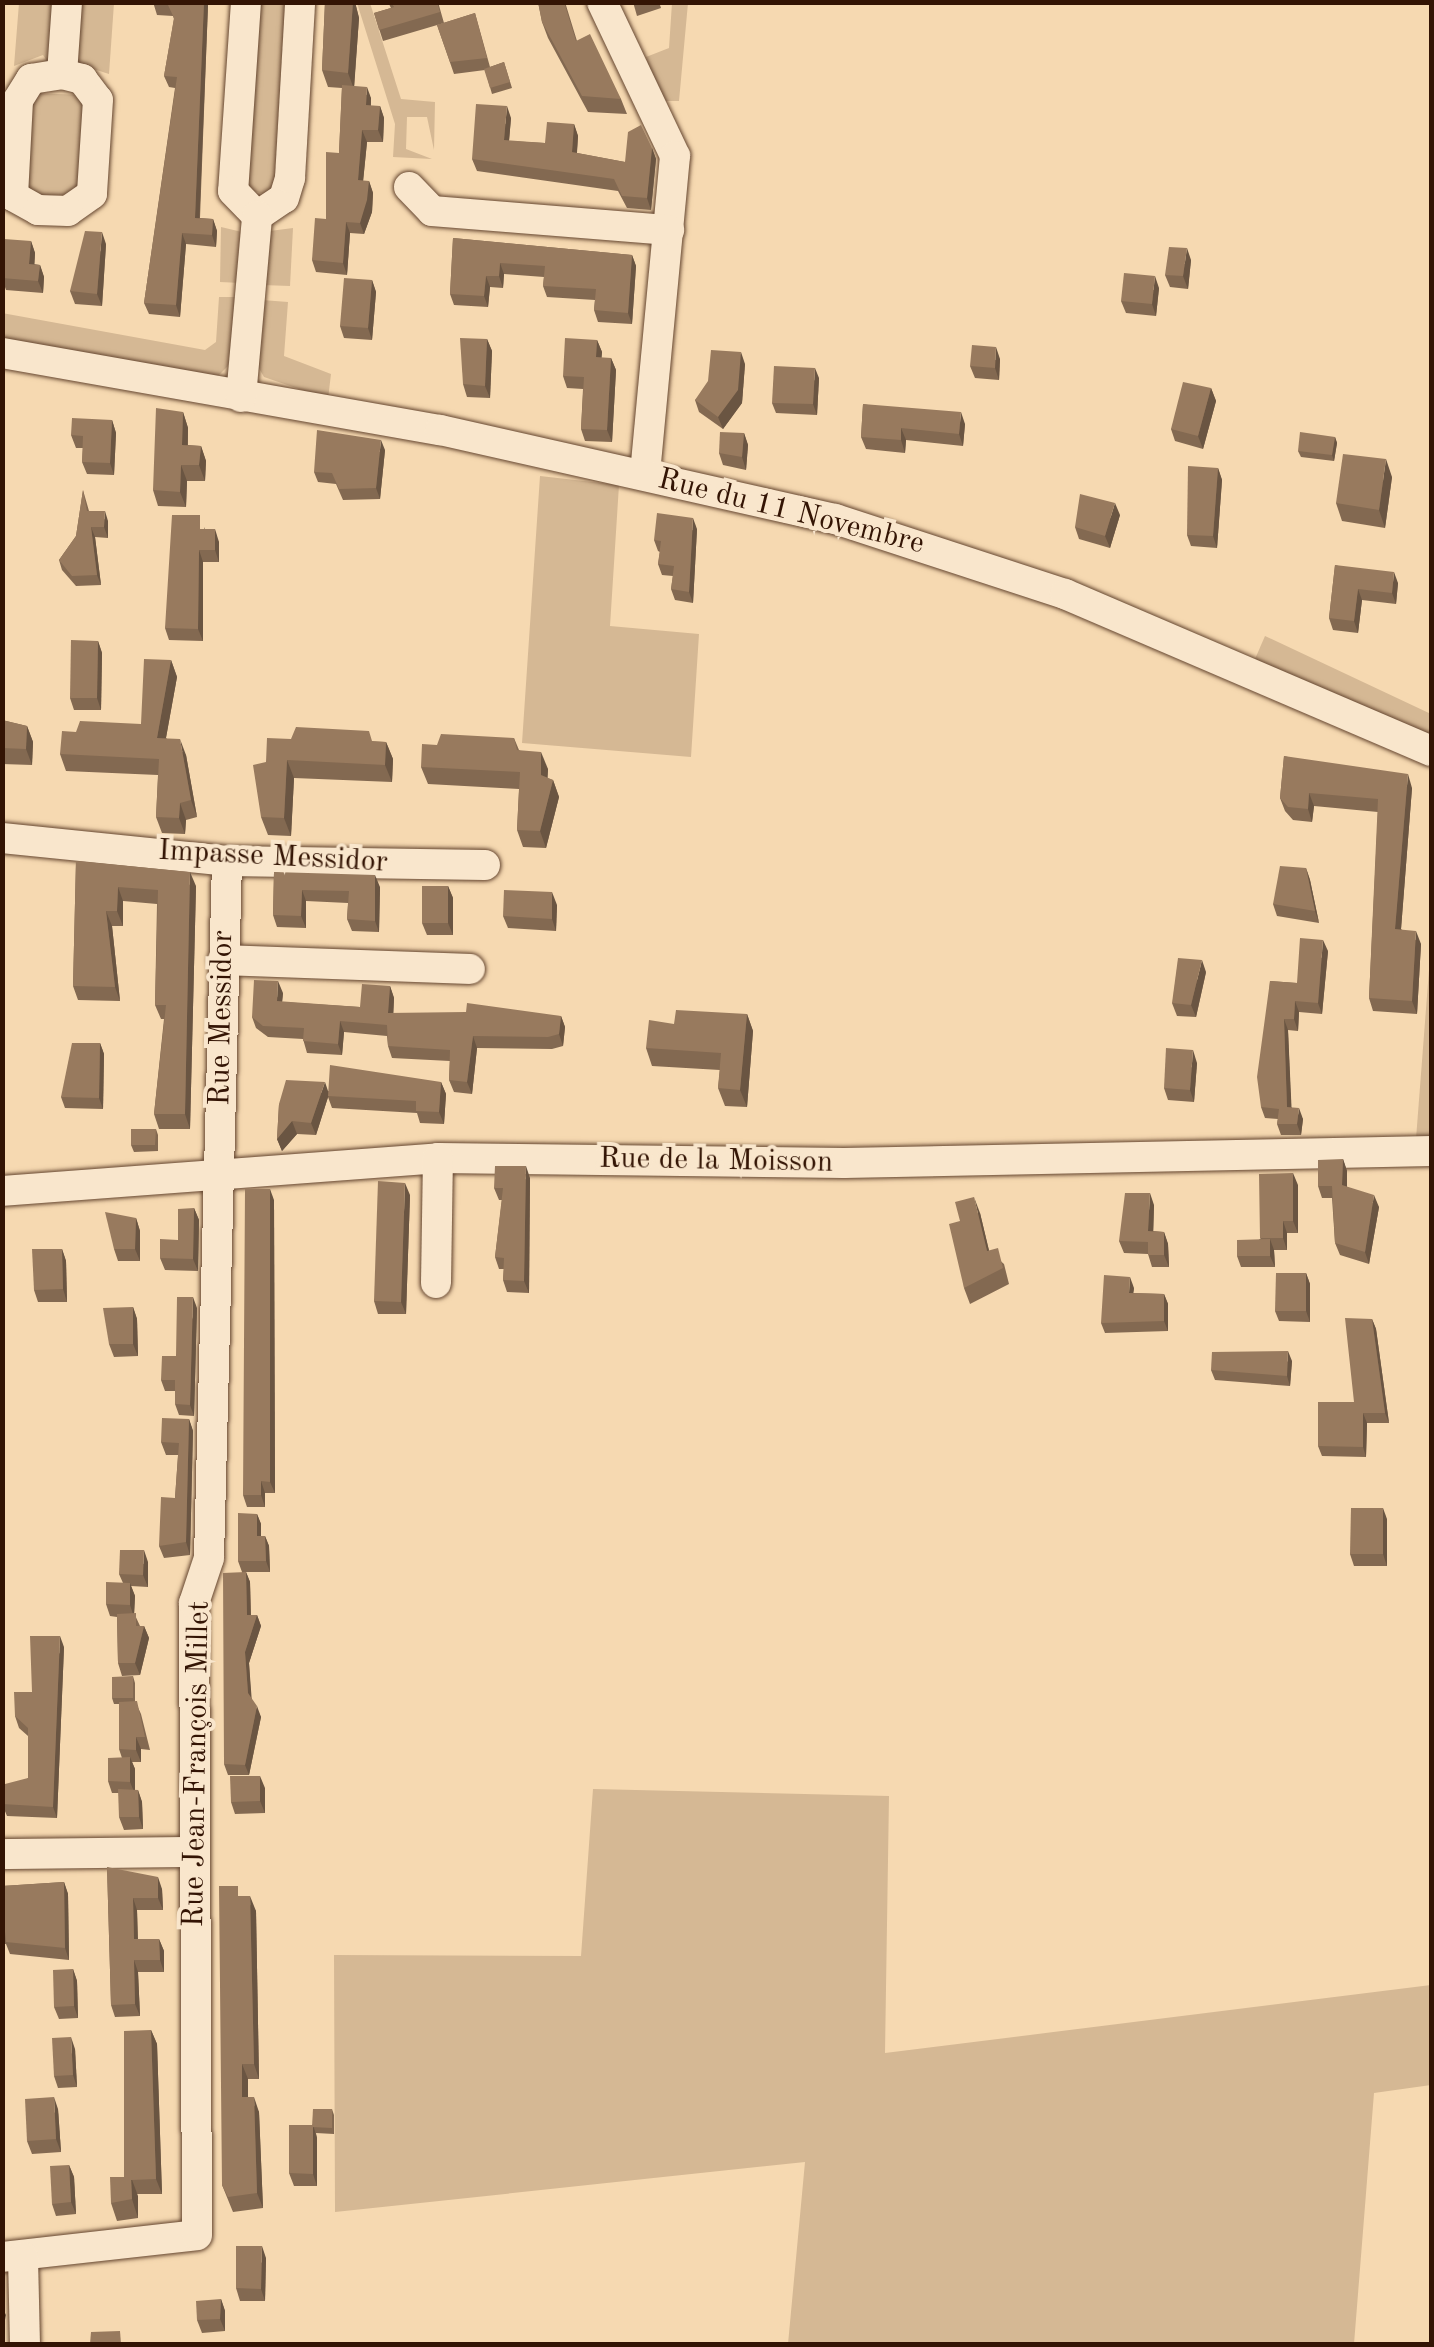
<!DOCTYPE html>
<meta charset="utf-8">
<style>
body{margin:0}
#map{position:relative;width:1434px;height:2347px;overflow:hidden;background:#f6d9b1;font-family:"Old Standard TT",serif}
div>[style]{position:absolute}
.green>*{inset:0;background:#d5b894}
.roads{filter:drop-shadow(0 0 2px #64452f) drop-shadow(0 0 2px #64452f)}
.minor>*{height:30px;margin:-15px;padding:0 15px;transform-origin:15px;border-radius:15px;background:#f9e6cc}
.wall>*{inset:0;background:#836951}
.shaded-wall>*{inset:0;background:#6a5542}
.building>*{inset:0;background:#987a5e}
span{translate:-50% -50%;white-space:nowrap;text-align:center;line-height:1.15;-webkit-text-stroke:8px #f9e6cc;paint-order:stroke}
.street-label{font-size:30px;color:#331404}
.frame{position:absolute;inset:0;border:5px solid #331404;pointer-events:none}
</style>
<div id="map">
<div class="green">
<i style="clip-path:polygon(19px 3px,53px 3px,48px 62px,43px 55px,14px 66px)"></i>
<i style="clip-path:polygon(79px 3px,114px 3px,109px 74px,75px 63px)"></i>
<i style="clip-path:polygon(254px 3px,297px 3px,283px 181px,267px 195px,247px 189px)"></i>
<i style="clip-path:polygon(357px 3px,370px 3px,401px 99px,435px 102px,434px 150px,427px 117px,407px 117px,406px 149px,432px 159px,393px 157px,395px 124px)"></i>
<i style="clip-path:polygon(672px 3px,688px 3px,679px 101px,659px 101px,646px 57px,669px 48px)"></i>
<i style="clip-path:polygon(33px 93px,83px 95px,87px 181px,71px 194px,26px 198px)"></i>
<i style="clip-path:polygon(221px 227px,242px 232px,241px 283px,220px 282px)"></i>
<i style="clip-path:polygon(293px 228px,290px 286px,262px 285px,270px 231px)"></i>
<i style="clip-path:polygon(219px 297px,238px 297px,234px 360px,214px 380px,3px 341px,2px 313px,205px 350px,216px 342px)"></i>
<i style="clip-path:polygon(262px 300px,288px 302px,284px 356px,331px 374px,328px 399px,264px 377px,256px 363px)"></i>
<i style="clip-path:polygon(540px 476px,619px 485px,610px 626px,699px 634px,691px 757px,522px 743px)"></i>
<i style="clip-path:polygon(1265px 636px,1431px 714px,1431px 739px,1255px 659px)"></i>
<i style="clip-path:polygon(1431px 944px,1431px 1137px,1416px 1139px)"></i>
<i style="clip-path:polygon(593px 1789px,889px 1796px,885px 2053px,1431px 1985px,1431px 2085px,1374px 2093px,1354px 2344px,788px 2344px,805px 2162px,335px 2212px,334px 1955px,581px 1956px)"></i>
</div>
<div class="roads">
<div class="minor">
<i style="left:246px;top:2px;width:189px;rotate:93.9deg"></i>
<i style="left:233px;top:191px;width:35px;rotate:46deg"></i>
<i style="left:602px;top:2px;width:170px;rotate:64.6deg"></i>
<i style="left:675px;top:156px;width:320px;rotate:95.4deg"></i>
<i style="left:62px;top:74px;width:21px;rotate:14deg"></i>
<i style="left:82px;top:79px;width:26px;rotate:53deg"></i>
<i style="left:98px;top:100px;width:94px;rotate:93.7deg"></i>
<i style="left:92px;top:194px;width:29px;rotate:145deg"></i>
<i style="left:68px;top:211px;width:30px;rotate:-178deg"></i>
<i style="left:38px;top:210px;width:29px;rotate:-151deg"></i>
<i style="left:13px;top:196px;width:96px;rotate:-87deg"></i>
<i style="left:18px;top:100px;width:25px;rotate:-58deg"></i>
<i style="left:31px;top:79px;width:31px;rotate:-9deg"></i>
<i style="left:62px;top:74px;width:72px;rotate:-86deg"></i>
<i style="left:409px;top:187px;width:33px;rotate:46deg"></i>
<i style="left:432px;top:211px;width:238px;rotate:4.6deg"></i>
<i style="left:257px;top:216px;width:32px;rotate:-34deg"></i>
<i style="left:284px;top:198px;width:21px;rotate:-73deg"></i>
<i style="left:290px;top:178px;width:176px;rotate:-86.7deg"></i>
<i style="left:2px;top:353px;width:445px;rotate:10deg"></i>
<i style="left:440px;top:430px;width:405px;rotate:12.7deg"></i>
<i style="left:835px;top:519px;width:242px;rotate:18.1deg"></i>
<i style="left:1065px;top:594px;width:399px;rotate:23.2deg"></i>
<i style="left:241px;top:397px;width:182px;rotate:-84.9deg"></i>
<i style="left:2px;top:838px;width:226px;rotate:5.8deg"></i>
<i style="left:227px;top:861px;width:258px;rotate:0.9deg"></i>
<i style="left:223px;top:960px;width:247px;rotate:2.1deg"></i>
<i style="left:2px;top:1191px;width:437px;rotate:-4.3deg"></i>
<i style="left:438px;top:1158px;width:406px;rotate:0.7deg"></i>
<i style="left:844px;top:1163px;width:588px;rotate:-1.17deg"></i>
<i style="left:436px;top:1283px;width:125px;rotate:-89.1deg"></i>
<i style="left:2px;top:1854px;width:191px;rotate:-0.6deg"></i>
<i style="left:2px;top:2257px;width:196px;rotate:-6.4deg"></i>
<i style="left:197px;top:2235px;width:632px;rotate:-90.27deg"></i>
<i style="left:194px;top:1603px;width:47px;rotate:-71.6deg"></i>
<i style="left:209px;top:1558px;width:697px;rotate:-88.52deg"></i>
<i style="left:23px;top:2257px;width:87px;rotate:88.7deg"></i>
</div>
</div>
<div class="wall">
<i style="clip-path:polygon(153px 2px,207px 2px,208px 5px,200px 218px,213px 219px,217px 231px,216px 247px,186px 244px,180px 317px,149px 314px,144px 303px,175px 88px,169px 87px,164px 76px,174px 19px,173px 16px,157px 15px)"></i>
<i style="clip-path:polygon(325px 2px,355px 2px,359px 18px,354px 86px,371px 98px,371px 106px,380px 106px,384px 118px,383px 142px,367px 142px,363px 181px,369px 181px,373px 193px,372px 212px,364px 234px,350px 233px,347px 275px,316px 272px,312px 260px,326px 219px,339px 153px,342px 88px,328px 87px,322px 70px)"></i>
<i style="clip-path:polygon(388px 2px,438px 2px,444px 23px,383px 41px,374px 13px,391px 8px)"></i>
<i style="clip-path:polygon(538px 2px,565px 2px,577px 41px,621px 99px,627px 114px,588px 112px,548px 38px,542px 22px)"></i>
<i style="clip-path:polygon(633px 2px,659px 2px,661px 8px,637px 16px)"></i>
<i style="clip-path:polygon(475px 13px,490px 67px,504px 62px,512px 88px,492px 94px,485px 70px,454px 74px,437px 25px)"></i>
<i style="clip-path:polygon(511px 118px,509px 141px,545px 143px,574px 124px,578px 136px,577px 153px,625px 162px,652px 148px,656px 159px,651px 210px,627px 208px,618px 191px,477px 171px,472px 159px)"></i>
<i style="clip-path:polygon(453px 238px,632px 255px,636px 266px,632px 324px,598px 322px,594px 310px,595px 300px,547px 297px,543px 286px,544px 277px,504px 274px,503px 288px,490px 287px,488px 307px,454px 305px,450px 294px)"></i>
<i style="clip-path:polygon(31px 241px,35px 253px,34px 264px,40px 265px,44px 277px,43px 293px,6px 290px,2px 278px)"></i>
<i style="clip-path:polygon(106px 244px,102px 306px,75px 304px,70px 291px)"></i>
<i style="clip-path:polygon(1191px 260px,1188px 289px,1170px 287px,1165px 275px)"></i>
<i style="clip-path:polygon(372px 280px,376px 292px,372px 340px,344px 338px,340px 326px)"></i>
<i style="clip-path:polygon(1159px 288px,1156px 316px,1126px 313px,1121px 301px)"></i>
<i style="clip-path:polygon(487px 339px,492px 351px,490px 398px,467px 397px,463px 384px)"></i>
<i style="clip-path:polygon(597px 340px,602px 352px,601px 358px,611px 358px,616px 370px,612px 442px,585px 441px,581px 429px,583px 389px,567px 388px,563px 376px)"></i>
<i style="clip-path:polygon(1000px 359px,999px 380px,975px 378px,970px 366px)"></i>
<i style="clip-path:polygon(745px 364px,742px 403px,723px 429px,699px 412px,695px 400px)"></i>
<i style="clip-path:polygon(819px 378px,817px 415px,776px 413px,772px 403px)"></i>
<i style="clip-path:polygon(1211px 388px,1216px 401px,1203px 449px,1175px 441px,1171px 429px)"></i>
<i style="clip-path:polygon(863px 404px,965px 424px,963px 446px,906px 440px,905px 453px,866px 449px,861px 437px)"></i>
<i style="clip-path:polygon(183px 412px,188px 428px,188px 445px,201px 446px,206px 461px,205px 481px,187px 481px,186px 507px,158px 506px,153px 490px)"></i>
<i style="clip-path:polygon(112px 420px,116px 433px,114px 475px,87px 474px,82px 462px,83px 448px,76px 448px,71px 435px)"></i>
<i style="clip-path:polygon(744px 433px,748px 445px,746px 470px,723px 465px,719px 453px)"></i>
<i style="clip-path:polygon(1335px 437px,1337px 443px,1334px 461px,1301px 457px,1298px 451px)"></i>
<i style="clip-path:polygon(385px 450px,380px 499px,343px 500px,336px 484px,318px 482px,314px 472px)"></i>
<i style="clip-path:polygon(1218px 468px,1222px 480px,1217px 548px,1191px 546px,1187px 535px)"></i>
<i style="clip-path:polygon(1392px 477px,1385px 528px,1342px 521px,1336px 503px)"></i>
<i style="clip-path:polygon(83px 490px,89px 511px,108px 521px,108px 538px,95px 537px,101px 585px,76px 586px,62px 570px,59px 560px,76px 536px)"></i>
<i style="clip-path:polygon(1120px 515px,1110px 548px,1079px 539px,1075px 527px)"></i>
<i style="clip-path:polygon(205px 527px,205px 529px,219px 542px,219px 562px,203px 562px,203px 641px,169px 640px,165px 628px)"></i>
<i style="clip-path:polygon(697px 529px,693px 603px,675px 600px,671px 589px,673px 576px,662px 575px,658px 564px,660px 552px,658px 551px,654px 540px)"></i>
<i style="clip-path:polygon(1335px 565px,1398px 583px,1396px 604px,1362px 600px,1358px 633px,1333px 630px,1329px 618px)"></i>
<i style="clip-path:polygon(98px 641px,102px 653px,101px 710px,74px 710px,70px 698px)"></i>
<i style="clip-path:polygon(171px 660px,177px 677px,166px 738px,186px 755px,197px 817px,186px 820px,185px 834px,162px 833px,156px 817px,158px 775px,66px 771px,60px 754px,76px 732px,141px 724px)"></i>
<i style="clip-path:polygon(2px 720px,27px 726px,33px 742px,32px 765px,2px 764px)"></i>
<i style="clip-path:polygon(514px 738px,519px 750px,548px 769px,547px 778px,553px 780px,559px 797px,546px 848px,523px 847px,517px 830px,519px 789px,428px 784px,421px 767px,437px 745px)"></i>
<i style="clip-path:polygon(291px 739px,386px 742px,393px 759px,392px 782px,294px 778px,291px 836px,268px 835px,261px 817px,266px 762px)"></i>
<i style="clip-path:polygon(1284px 756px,1412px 788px,1401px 929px,1421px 944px,1417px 1014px,1373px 1011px,1369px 998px,1378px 812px,1314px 806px,1312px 822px,1293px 820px,1285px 811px,1280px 798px)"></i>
<i style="clip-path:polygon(76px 861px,196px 886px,190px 1129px,159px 1129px,154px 1114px,164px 1019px,161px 1019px,155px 1005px,157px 904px,123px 901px,123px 926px,112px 926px,120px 1001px,78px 1000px,73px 986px)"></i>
<i style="clip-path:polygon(1306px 868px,1310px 880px,1319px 923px,1277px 916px,1273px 904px)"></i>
<i style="clip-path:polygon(274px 872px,380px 887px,379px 932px,352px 931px,347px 919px,348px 903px,306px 901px,306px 928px,277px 927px,273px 915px)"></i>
<i style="clip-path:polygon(448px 886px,453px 898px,453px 935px,427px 935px,422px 923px)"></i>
<i style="clip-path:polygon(557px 905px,556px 931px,508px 928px,503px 916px)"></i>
<i style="clip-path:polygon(1328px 951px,1322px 1014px,1299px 1012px,1298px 1031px,1288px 1030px,1291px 1107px,1303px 1119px,1301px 1135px,1281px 1135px,1277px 1124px,1278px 1119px,1265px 1118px,1261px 1107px,1270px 981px,1297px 983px)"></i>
<i style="clip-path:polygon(1206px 972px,1196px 1017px,1177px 1016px,1172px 1003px)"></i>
<i style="clip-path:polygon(390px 986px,394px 998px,393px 1013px,561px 1016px,565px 1027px,563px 1046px,552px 1049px,477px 1048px,472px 1094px,454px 1092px,449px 1080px,450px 1061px,392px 1058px,388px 1046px,387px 1036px,344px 1032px,342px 1055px,307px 1053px,303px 1039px,268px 1037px,256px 1028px,252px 1017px,283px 993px,282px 1002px,360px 1007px)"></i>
<i style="clip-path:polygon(747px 1014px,753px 1031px,747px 1107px,725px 1106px,718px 1088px,720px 1070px,652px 1066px,646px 1048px,674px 1024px)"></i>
<i style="clip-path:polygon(100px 1043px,104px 1054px,103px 1109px,65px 1108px,61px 1097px)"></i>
<i style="clip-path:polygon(1197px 1063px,1194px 1102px,1168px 1100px,1164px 1088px)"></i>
<i style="clip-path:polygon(441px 1082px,446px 1094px,444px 1124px,420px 1123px,417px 1113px,332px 1108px,328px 1097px,316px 1135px,297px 1134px,282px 1151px,277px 1139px,279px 1104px,328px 1091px)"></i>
<i style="clip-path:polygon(156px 1129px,158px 1135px,158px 1151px,134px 1152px,131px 1145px)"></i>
<i style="clip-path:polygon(1343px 1159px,1347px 1171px,1347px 1187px,1379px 1207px,1369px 1264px,1340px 1255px,1335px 1243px,1332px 1198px,1322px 1198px,1318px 1186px)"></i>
<i style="clip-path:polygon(530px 1178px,529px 1293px,507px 1292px,503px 1280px,504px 1269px,499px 1269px,495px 1257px,502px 1200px,499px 1200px,494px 1188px)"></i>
<i style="clip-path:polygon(1298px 1185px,1298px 1233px,1287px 1233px,1287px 1250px,1274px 1250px,1275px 1267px,1241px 1267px,1237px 1256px,1260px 1239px)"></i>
<i style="clip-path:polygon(410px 1195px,406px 1314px,378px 1314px,374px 1301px)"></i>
<i style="clip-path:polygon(274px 1200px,275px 1493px,265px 1493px,265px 1507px,247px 1507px,243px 1495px)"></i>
<i style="clip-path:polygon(1154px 1205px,1153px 1231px,1164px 1232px,1168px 1244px,1169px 1267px,1152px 1267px,1148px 1254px,1124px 1253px,1119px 1241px)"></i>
<i style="clip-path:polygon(194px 1208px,199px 1220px,198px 1271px,165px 1270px,160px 1258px,178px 1240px)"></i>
<i style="clip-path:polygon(980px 1213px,989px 1251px,1004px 1264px,1009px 1284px,970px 1304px,964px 1288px,960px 1221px)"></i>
<i style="clip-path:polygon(136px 1218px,140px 1231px,140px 1261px,118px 1261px,114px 1249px)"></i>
<i style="clip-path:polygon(62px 1249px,66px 1261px,67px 1302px,38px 1302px,34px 1290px)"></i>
<i style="clip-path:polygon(1306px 1273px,1310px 1284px,1310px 1322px,1279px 1321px,1275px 1311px)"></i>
<i style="clip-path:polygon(1134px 1288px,1133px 1293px,1164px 1294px,1168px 1304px,1168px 1331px,1105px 1333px,1101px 1323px)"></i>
<i style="clip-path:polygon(133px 1307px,137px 1319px,138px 1356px,114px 1357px,109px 1344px)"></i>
<i style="clip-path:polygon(197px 1308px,194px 1416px,179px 1415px,175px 1404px,175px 1391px,165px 1391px,161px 1380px,176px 1356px)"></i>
<i style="clip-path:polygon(1372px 1319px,1376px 1329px,1389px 1423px,1367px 1423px,1366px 1457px,1322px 1456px,1318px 1446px,1354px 1402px)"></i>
<i style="clip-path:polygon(1292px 1361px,1290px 1386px,1215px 1380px,1211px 1370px)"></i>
<i style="clip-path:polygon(189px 1419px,193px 1431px,190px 1555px,164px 1558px,159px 1546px,175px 1498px,178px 1455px,166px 1455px,161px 1442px)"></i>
<i style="clip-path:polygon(257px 1514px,261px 1524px,261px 1536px,265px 1536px,269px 1546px,270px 1572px,246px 1572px,250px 1582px,251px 1615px,257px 1615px,261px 1626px,249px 1663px,251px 1698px,261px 1717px,249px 1775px,228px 1775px,224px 1764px,242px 1572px,238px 1561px)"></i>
<i style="clip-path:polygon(1387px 1519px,1387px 1566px,1354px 1566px,1350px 1554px)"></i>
<i style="clip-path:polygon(148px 1562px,148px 1587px,131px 1586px,135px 1596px,134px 1613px,140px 1626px,144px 1626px,149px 1638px,140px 1675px,122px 1676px,118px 1663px,117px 1617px,110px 1616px,106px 1604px,123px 1583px,119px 1574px)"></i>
<i style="clip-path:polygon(64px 1647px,57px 1818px,7px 1816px,2px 1804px,28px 1778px,28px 1736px,19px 1728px,15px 1716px)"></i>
<i style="clip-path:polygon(133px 1676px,135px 1683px,135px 1701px,141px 1714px,150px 1750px,141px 1749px,141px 1762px,132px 1762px,135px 1769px,135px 1790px,138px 1790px,142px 1802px,143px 1829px,124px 1830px,119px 1817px,119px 1793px,112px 1793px,108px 1781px,122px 1758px,119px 1749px,119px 1704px,114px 1704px,112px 1698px)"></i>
<i style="clip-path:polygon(265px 1788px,265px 1813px,235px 1814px,231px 1802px)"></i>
<i style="clip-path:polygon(107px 1867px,162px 1889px,163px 1910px,137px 1910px,138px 1939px,159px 1939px,164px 1951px,164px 1972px,138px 1972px,140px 2016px,115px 2017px,111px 2005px)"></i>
<i style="clip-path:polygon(64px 1882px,68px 1894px,69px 1960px,10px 1954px,6px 1944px,2px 1944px,2px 1886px)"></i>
<i style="clip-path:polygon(242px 1896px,256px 1911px,259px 2079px,248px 2079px,248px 2097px,259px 2112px,263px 2208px,233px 2212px,222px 2185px)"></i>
<i style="clip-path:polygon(73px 1969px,77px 1981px,78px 2018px,59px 2019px,54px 2007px)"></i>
<i style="clip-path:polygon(151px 2030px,157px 2044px,162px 2194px,137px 2194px,138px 2218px,117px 2221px,111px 2203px,124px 2177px)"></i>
<i style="clip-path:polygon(75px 2049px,77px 2087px,58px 2088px,54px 2076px)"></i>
<i style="clip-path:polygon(58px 2109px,61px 2152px,32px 2154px,27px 2141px)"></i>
<i style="clip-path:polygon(332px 2109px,334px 2115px,334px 2134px,316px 2133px,317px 2138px,317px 2186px,294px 2186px,289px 2173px,312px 2125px)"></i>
<i style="clip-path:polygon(69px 2165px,74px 2177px,76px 2214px,56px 2216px,52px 2204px)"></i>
<i style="clip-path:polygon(266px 2258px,265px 2301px,240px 2301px,236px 2288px)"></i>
<i style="clip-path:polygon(221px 2299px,225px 2311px,225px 2331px,202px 2333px,197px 2320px)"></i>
</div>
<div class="shaded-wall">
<i style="clip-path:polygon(204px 2px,207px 2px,208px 5px,199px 229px,195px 218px)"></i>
<i style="clip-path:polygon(353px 2px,355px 2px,359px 18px,354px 89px,348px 73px)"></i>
<i style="clip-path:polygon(367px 87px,371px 98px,370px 117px,366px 105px)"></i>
<i style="clip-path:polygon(380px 106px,384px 118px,383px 142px,378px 130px)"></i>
<i style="clip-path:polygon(507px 106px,511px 118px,508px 152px,504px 140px)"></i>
<i style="clip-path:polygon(574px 124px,578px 136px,576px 164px,572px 152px)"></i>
<i style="clip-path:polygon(362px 130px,367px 142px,362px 192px,358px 180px)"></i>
<i style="clip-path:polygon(652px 148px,656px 159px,651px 210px,647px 198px)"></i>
<i style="clip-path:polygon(369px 181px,373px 193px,372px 212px,364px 234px,360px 223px)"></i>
<i style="clip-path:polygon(213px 219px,217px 231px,216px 247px,212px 235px)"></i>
<i style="clip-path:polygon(346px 222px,350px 233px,347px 275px,343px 263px)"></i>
<i style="clip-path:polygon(102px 232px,106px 244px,102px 306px,97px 294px)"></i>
<i style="clip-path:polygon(182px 233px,186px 244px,180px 317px,176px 305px)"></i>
<i style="clip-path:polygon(31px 241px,35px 253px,34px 276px,29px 264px)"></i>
<i style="clip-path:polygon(1187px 248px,1191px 260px,1188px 289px,1183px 276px)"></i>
<i style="clip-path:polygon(632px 255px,636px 266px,632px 324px,628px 313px)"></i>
<i style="clip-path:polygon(500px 263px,504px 274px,503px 288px,499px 276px)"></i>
<i style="clip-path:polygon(40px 265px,44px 277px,43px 293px,38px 281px)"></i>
<i style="clip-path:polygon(486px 276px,490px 287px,488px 307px,484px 296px)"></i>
<i style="clip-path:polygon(1155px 276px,1159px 288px,1156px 316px,1152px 304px)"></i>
<i style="clip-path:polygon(372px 280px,376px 292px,372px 340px,368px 328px)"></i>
<i style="clip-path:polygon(487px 339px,492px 351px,490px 398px,485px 386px)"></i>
<i style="clip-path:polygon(597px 340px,602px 352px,601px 369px,596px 357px)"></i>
<i style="clip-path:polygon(996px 347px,1000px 359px,999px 380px,995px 368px)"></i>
<i style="clip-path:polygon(741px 352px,745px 364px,742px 403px,723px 429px,718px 417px)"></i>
<i style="clip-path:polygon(611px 358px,616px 370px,612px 442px,607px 430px)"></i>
<i style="clip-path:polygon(815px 368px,819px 378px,817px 415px,813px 404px)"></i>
<i style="clip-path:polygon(1211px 388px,1216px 401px,1203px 449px,1198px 436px)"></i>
<i style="clip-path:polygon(183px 412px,188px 428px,187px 461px,182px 445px)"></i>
<i style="clip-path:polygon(961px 412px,965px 424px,963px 446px,959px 434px)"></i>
<i style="clip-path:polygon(112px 420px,116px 433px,114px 475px,110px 463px)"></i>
<i style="clip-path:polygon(901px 428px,906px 440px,905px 453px,901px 440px)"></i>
<i style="clip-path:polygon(744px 433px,748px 445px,746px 470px,742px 457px)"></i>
<i style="clip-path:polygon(1335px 437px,1337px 443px,1334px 461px,1332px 455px)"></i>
<i style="clip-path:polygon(381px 440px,385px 450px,380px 499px,376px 488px)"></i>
<i style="clip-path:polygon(201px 446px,206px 461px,205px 481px,199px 465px)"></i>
<i style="clip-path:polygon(1386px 459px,1392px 477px,1385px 528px,1379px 510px)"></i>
<i style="clip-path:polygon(181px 465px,187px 481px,186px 507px,180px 492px)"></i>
<i style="clip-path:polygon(1218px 468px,1222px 480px,1217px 548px,1213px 536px)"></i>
<i style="clip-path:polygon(1115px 503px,1120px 515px,1110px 548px,1105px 536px)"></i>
<i style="clip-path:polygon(105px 511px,108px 521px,108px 538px,104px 527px)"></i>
<i style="clip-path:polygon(693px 518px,697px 529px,693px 603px,689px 592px)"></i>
<i style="clip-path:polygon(91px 527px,95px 537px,101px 585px,97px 575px)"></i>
<i style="clip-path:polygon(215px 529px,219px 542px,219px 562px,215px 550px)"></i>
<i style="clip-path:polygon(199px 550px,203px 562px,203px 641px,198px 629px)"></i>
<i style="clip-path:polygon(1394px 572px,1398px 583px,1396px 604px,1392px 593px)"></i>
<i style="clip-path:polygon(1358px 589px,1362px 600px,1358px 633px,1354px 621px)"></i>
<i style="clip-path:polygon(98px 641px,102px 653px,101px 710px,97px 698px)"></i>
<i style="clip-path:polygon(171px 660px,177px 677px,163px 754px,157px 738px)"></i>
<i style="clip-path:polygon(27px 726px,33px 742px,32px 765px,26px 749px)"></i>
<i style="clip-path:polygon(180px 739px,186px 755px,197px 817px,191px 800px)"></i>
<i style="clip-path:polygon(386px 742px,393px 759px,392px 782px,385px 765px)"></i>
<i style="clip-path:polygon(541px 752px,548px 769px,547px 793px,541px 775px)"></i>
<i style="clip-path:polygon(287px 760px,294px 778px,291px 836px,284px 818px)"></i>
<i style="clip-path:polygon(1408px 774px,1412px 788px,1400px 942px,1395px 929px)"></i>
<i style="clip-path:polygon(553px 780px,559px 797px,546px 848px,540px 831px)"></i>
<i style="clip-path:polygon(1309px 793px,1314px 806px,1312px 822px,1308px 809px)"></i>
<i style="clip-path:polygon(180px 803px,186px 820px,185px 834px,179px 818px)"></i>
<i style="clip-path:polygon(1306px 868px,1310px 880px,1319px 923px,1315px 911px)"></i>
<i style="clip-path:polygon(190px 872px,196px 886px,190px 1129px,185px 1114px)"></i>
<i style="clip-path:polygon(375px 875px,380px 887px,379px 932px,375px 921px)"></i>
<i style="clip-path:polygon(448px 886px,453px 898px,453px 935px,448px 923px)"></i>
<i style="clip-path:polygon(118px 887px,123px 901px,123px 926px,117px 911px)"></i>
<i style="clip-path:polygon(302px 890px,306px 901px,306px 928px,301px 916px)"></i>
<i style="clip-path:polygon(552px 892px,557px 905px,556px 931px,552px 919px)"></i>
<i style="clip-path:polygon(106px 911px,112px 926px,120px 1001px,115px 987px)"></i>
<i style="clip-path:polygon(1416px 931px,1421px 944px,1417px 1014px,1412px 1001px)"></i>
<i style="clip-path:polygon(1323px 940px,1328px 951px,1322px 1014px,1318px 1003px)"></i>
<i style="clip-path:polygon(1202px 960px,1206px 972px,1196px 1017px,1191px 1005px)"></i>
<i style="clip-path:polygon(278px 981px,283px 993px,281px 1013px,277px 1001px)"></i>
<i style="clip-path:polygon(390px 986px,394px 998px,393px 1025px,388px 1013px)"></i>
<i style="clip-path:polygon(1295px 1001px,1299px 1012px,1298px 1031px,1294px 1019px)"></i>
<i style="clip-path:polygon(747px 1014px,753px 1031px,747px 1107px,740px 1090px)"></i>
<i style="clip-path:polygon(561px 1016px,565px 1027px,563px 1046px,559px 1034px)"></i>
<i style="clip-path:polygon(1284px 1019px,1288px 1030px,1292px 1118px,1287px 1107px)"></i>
<i style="clip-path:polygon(340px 1021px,344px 1032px,342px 1055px,338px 1044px)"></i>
<i style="clip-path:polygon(473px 1036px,477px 1048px,472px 1094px,467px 1082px)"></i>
<i style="clip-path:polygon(100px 1043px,104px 1054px,103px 1109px,99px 1098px)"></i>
<i style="clip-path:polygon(1193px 1050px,1197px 1063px,1194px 1102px,1190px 1090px)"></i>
<i style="clip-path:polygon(325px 1082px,329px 1094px,316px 1135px,311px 1123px)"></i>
<i style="clip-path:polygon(441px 1082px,446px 1094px,444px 1124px,439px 1112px)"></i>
<i style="clip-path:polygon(1299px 1108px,1303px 1119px,1301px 1135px,1297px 1124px)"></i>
<i style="clip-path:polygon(292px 1121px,297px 1134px,282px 1151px,277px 1139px)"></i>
<i style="clip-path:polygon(1343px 1159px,1347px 1171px,1347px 1197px,1342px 1185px)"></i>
<i style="clip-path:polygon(526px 1166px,530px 1178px,529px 1293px,524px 1281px)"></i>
<i style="clip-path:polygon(1293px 1173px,1298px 1185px,1298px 1233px,1293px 1221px)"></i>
<i style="clip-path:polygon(405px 1183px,410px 1195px,406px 1314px,401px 1302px)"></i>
<i style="clip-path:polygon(270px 1189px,274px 1200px,275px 1493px,270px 1482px)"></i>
<i style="clip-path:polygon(1150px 1193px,1154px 1205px,1153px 1243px,1148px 1231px)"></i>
<i style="clip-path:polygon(1374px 1195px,1379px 1207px,1369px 1264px,1365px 1252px)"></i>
<i style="clip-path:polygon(974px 1197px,980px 1213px,993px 1267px,987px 1251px)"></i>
<i style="clip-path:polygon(194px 1208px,199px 1220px,198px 1271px,193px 1259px)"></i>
<i style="clip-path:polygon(136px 1218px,140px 1231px,140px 1261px,135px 1249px)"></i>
<i style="clip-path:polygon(1283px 1221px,1287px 1233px,1287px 1250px,1283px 1238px)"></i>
<i style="clip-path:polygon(1164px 1232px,1168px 1244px,1169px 1267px,1164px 1255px)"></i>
<i style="clip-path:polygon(1270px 1239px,1274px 1250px,1275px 1267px,1270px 1256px)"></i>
<i style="clip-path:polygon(62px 1249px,66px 1261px,67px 1302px,63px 1289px)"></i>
<i style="clip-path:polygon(1306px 1273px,1310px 1284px,1310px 1322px,1306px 1311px)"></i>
<i style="clip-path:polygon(1130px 1277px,1134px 1288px,1132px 1304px,1129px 1293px)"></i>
<i style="clip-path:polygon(1164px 1294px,1168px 1304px,1168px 1331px,1164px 1321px)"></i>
<i style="clip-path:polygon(193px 1297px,197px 1308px,194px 1416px,190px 1405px)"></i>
<i style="clip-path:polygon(133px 1307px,137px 1319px,138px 1356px,133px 1344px)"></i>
<i style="clip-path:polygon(1372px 1319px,1376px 1329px,1389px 1423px,1385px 1413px)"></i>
<i style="clip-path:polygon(1288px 1351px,1292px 1361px,1290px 1386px,1287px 1376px)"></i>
<i style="clip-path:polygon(1363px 1413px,1367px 1423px,1366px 1457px,1363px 1447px)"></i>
<i style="clip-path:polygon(189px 1419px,193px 1431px,190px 1555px,186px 1542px)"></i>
<i style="clip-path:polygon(261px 1481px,265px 1493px,265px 1507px,261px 1495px)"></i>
<i style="clip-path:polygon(1383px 1508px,1387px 1519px,1387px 1566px,1383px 1554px)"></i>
<i style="clip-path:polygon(257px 1514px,261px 1524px,261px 1546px,257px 1536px)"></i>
<i style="clip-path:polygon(265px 1536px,269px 1546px,270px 1572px,266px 1561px)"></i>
<i style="clip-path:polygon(144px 1550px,148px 1562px,148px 1587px,143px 1575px)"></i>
<i style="clip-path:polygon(246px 1572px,250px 1582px,251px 1626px,247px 1615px)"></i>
<i style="clip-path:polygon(130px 1583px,135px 1596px,134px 1617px,130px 1605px)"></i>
<i style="clip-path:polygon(257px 1615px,261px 1626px,249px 1663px,252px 1703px,248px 1693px,245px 1652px)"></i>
<i style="clip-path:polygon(144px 1626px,149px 1638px,140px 1675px,135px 1663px)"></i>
<i style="clip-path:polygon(60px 1636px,64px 1647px,57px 1818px,53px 1807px)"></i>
<i style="clip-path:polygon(257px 1706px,261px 1717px,249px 1775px,245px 1765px)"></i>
<i style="clip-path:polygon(136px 1737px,141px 1749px,141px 1762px,136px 1750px)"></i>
<i style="clip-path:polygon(130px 1757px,135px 1769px,135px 1794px,130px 1782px)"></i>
<i style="clip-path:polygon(260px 1776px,265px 1788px,265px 1813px,260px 1801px)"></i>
<i style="clip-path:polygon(138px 1790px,142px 1802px,143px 1829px,139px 1817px)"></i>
<i style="clip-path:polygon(158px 1877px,162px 1889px,163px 1910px,158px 1898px)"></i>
<i style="clip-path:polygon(64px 1882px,68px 1894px,69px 1960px,65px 1948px)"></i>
<i style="clip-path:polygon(250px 1896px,256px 1911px,259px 2079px,254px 2064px)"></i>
<i style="clip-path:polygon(133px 1898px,137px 1910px,138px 1951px,134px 1939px)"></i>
<i style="clip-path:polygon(159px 1939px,164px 1951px,164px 1972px,160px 1960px)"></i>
<i style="clip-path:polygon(134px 1960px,138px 1972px,140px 2016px,135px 2004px)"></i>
<i style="clip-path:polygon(73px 1969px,77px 1981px,78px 2018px,74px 2006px)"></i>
<i style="clip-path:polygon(151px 2030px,157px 2044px,162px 2194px,156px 2179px)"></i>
<i style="clip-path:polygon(71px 2037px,75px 2049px,77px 2087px,73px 2075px)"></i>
<i style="clip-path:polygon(242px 2064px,248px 2079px,248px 2112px,242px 2097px)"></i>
<i style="clip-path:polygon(54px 2097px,58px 2109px,61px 2152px,56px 2139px)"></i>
<i style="clip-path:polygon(254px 2097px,259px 2112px,263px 2208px,257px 2193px)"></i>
<i style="clip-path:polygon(313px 2125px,317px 2138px,317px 2186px,313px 2174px)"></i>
<i style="clip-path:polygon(69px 2165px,74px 2177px,76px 2214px,71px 2202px)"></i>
<i style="clip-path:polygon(131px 2177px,138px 2196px,138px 2218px,132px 2199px)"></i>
<i style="clip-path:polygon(262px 2246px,266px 2258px,265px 2301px,261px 2289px)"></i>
<i style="clip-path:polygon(221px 2299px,225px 2311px,225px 2331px,220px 2319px)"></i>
<i style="clip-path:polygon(2px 2307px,6px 2315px,2px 2334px)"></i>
</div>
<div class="building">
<i style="clip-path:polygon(153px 2px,204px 2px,195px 218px,213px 219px,212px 235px,182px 233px,176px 305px,144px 303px,177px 77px,164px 76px,174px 18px,168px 5px)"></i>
<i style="clip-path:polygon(325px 2px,353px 2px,348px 73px,322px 70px)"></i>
<i style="clip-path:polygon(391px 2px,437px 2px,440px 12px,379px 30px,374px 13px,394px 7px)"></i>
<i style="clip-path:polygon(538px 2px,564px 2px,576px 41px,590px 34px,621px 99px,582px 96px,542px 22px)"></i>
<i style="clip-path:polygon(475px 13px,487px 58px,450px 62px,437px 25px)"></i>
<i style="clip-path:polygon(504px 62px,510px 82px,490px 88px,484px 69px)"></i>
<i style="clip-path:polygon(342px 85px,367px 87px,366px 105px,380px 106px,378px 130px,362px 130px,358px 180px,369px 181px,367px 200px,360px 223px,346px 222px,343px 263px,312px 260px,315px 218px,326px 219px,326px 152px,339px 153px)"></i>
<i style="clip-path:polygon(476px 104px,507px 106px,504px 140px,545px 143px,547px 122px,574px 124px,572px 152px,625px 162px,628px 132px,641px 125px,652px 148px,647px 198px,622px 196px,614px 179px,472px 159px)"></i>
<i style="clip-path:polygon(85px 231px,102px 232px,97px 294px,70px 291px)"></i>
<i style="clip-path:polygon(453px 238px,632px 255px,628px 313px,594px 310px,596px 289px,543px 286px,545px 266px,500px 263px,499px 276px,486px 276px,484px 296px,450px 294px)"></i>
<i style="clip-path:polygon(4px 239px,31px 241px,29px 264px,40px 265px,38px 281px,2px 278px)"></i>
<i style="clip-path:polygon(1169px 247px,1187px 248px,1183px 276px,1165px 275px)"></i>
<i style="clip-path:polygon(1124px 273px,1155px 276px,1152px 304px,1121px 301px)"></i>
<i style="clip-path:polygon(344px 278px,372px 280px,368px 328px,340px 326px)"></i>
<i style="clip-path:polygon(460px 338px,487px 339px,485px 386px,463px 384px)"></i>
<i style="clip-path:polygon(565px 338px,597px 340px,596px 357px,611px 358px,607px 430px,581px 429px,584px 377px,563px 376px)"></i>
<i style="clip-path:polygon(972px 345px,996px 347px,995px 368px,970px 366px)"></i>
<i style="clip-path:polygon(711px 350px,741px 352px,738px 390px,718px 417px,695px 400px,708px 381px)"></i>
<i style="clip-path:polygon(774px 366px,815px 368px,813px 404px,772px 403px)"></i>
<i style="clip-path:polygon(1183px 382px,1211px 388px,1198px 436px,1171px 429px)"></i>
<i style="clip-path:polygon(863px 404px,961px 412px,959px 434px,901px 428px,901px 440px,861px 437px)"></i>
<i style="clip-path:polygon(156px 408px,183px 412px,182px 445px,201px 446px,199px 465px,181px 465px,180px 492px,153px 490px)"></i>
<i style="clip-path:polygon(72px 418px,112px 420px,110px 463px,82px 462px,83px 436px,71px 435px)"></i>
<i style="clip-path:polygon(317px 430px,381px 440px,376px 488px,339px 489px,332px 473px,314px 472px)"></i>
<i style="clip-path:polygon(720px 432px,744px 433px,742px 457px,719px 453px)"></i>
<i style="clip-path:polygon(1300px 432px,1335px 437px,1332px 455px,1298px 451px)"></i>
<i style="clip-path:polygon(1343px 454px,1386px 459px,1379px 510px,1336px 503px)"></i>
<i style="clip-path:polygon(1188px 466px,1218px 468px,1213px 536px,1187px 535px)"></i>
<i style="clip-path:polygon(83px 490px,87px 511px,105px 511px,104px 527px,91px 527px,97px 575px,72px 576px,59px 560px,76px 536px)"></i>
<i style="clip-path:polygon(1080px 494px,1115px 503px,1105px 536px,1075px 527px)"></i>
<i style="clip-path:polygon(657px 513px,693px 518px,689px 592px,671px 589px,674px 566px,658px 564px,661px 541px,654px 540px)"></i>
<i style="clip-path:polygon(172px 515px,200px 515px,200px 529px,215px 529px,215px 550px,199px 550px,198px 629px,165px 628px)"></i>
<i style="clip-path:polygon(1335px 565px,1394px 572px,1392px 593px,1358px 589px,1354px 621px,1329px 618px)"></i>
<i style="clip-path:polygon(71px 640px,98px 641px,97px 698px,70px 698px)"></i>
<i style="clip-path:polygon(144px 659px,171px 660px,157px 738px,180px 739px,191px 800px,180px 803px,179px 818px,156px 817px,159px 759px,60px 754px,62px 731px,76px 732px,80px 721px,141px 724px)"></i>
<i style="clip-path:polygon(2px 720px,27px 726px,26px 749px,2px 748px)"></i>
<i style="clip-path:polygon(296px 727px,369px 731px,372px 741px,386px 742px,385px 765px,287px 760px,284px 818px,261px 817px,253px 765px,266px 762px,267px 738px,291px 739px)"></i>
<i style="clip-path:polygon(441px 734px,514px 738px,517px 750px,541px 752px,541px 775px,553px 780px,540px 831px,517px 830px,520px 772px,421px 767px,422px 744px,437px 745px)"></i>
<i style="clip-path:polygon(1284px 756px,1408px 774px,1395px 929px,1416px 931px,1412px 1001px,1369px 998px,1378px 799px,1309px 793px,1308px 809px,1288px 807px,1280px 798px)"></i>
<i style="clip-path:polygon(76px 861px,190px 872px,185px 1114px,154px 1114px,166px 1005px,155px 1005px,158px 890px,118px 887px,117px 911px,106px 911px,115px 987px,73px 986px)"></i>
<i style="clip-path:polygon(1280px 866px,1306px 868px,1315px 911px,1273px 904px)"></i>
<i style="clip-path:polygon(274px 872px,375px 875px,375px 921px,347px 919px,349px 891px,302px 890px,301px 916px,273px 915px)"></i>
<i style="clip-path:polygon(422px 886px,448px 886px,448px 923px,422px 923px)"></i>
<i style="clip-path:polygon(504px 890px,552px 892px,552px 919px,503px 916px)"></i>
<i style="clip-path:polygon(1300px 938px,1323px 940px,1318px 1003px,1295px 1001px,1294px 1019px,1284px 1019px,1287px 1107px,1299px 1108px,1297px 1124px,1277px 1124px,1279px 1109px,1261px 1107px,1257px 1077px,1270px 981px,1297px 983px)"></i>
<i style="clip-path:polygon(1178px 958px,1202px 960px,1191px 1005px,1172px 1003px)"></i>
<i style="clip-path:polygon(254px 980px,278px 981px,277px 1001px,360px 1007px,362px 984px,390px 986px,388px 1013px,466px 1012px,467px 1003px,561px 1016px,559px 1034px,548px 1037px,473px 1036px,467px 1082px,449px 1080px,450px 1050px,388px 1046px,387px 1025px,340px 1021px,338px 1044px,303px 1041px,304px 1028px,263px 1026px,252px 1017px)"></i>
<i style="clip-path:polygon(676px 1010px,747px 1014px,740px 1090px,718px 1088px,721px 1053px,646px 1048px,649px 1020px,674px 1024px)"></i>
<i style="clip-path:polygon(72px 1043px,100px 1043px,99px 1098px,61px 1097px)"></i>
<i style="clip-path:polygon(1166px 1048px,1193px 1050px,1190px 1090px,1164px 1088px)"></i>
<i style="clip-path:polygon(330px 1065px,441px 1082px,439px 1112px,416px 1111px,416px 1101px,328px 1096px)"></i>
<i style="clip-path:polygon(286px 1080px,325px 1082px,311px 1123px,292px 1121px,277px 1139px,279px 1104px)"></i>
<i style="clip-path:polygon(131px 1129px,156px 1129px,155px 1145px,131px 1145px)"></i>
<i style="clip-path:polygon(1343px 1159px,1342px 1185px,1374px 1195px,1365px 1252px,1335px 1243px,1332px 1186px,1318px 1186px,1318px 1160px)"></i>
<i style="clip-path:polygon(495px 1166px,526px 1166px,524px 1281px,503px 1280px,504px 1258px,495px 1257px,503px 1188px,494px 1188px)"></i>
<i style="clip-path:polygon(1293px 1173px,1293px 1221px,1283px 1221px,1283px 1238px,1260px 1238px,1259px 1174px)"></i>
<i style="clip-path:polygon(378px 1181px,405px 1183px,401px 1302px,374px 1301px)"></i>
<i style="clip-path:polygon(245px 1189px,270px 1189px,270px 1482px,261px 1481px,261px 1495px,243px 1495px)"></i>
<i style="clip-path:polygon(1125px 1193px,1150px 1193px,1148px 1231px,1164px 1232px,1164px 1255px,1148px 1255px,1148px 1242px,1119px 1241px)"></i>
<i style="clip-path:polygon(974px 1197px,987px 1251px,998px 1248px,1003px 1268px,964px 1288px,949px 1224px,960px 1221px,955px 1202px)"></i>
<i style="clip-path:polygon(194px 1208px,193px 1259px,160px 1258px,160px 1239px,178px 1240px,178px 1209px)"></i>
<i style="clip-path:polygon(105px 1212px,136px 1218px,135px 1249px,114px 1249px)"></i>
<i style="clip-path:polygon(1270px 1239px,1270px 1256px,1237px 1256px,1237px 1240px)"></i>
<i style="clip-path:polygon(32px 1249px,62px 1249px,63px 1289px,34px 1290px)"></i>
<i style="clip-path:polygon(1276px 1273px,1306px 1273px,1306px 1311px,1275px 1311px)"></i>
<i style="clip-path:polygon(1104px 1275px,1130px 1277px,1129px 1293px,1164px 1294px,1164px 1321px,1101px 1323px)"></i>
<i style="clip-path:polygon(177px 1297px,193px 1297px,190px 1405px,175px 1404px,175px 1380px,161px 1380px,162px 1356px,176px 1356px)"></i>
<i style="clip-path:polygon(133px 1307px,133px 1344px,109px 1344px,103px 1308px)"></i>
<i style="clip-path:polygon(1345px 1318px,1372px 1319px,1385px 1413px,1363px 1413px,1363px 1447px,1318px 1446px,1318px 1402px,1354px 1402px)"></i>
<i style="clip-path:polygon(1288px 1351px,1287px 1376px,1211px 1370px,1212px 1352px)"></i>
<i style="clip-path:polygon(162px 1418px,189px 1419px,186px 1542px,159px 1546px,161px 1497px,175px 1498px,179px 1443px,161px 1442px)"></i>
<i style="clip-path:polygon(1351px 1508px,1383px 1508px,1383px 1554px,1350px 1554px)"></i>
<i style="clip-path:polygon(238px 1513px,257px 1514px,257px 1536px,265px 1536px,266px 1561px,238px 1561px)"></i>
<i style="clip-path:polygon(120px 1550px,144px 1550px,143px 1575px,119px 1574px)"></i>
<i style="clip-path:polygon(246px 1572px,247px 1615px,257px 1615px,245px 1652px,248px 1693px,257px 1706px,245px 1765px,224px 1764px,223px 1573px)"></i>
<i style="clip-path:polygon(106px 1582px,130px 1583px,130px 1605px,106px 1604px)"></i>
<i style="clip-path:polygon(136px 1613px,136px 1626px,144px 1626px,135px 1663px,118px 1663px,117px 1614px)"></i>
<i style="clip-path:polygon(30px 1636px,60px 1636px,53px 1807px,2px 1804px,5px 1784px,28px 1778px,28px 1728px,15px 1716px,14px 1692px,32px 1692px)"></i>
<i style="clip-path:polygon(133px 1676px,133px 1698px,112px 1698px,112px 1677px)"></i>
<i style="clip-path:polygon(137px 1701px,145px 1737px,136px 1737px,136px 1750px,119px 1749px,119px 1702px)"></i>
<i style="clip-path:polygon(130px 1757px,130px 1782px,108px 1781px,108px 1758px)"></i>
<i style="clip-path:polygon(230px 1776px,260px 1776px,260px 1801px,231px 1802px)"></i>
<i style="clip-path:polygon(118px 1789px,138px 1790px,139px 1817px,119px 1817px)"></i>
<i style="clip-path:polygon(107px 1867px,158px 1877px,158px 1898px,133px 1898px,134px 1939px,159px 1939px,160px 1960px,134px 1960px,135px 2004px,111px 2005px)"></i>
<i style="clip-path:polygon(64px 1882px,65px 1948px,6px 1942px,5px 1932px,2px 1932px,2px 1886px)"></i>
<i style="clip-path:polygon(219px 1886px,238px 1886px,238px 1896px,250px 1896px,254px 2064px,242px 2064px,242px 2097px,254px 2097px,257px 2193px,228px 2197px,222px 2185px)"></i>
<i style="clip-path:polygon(73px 1969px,74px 2006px,54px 2007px,53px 1970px)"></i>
<i style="clip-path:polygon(151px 2030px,156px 2179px,131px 2180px,131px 2177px,124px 2177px,124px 2031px)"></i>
<i style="clip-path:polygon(71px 2037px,73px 2075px,54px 2076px,52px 2038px)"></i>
<i style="clip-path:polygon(54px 2097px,56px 2139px,27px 2141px,25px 2099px)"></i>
<i style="clip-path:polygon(313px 2109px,332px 2109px,332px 2128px,312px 2127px)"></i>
<i style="clip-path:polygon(289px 2125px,313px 2125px,313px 2174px,289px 2173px)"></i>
<i style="clip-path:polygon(69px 2165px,71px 2202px,52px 2204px,50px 2166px)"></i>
<i style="clip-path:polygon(110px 2177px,131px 2177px,132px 2199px,111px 2203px)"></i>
<i style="clip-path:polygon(236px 2246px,262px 2246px,261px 2289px,236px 2288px)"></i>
<i style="clip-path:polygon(221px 2299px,220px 2319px,197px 2320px,196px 2301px)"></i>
<i style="clip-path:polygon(120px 2331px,121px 2344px,90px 2344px,91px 2332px)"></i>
</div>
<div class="street-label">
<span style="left:791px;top:512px;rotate:14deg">Rue du 11 Novembre</span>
<span style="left:273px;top:857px;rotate:3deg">Impasse Messidor</span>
<span style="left:222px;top:1018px;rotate:-89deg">Rue Messidor</span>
<span style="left:716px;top:1161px;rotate:1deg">Rue de la Moisson</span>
<span style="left:197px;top:1764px;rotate:-89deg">Rue Jean-François Millet</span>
</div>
<div class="frame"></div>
</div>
